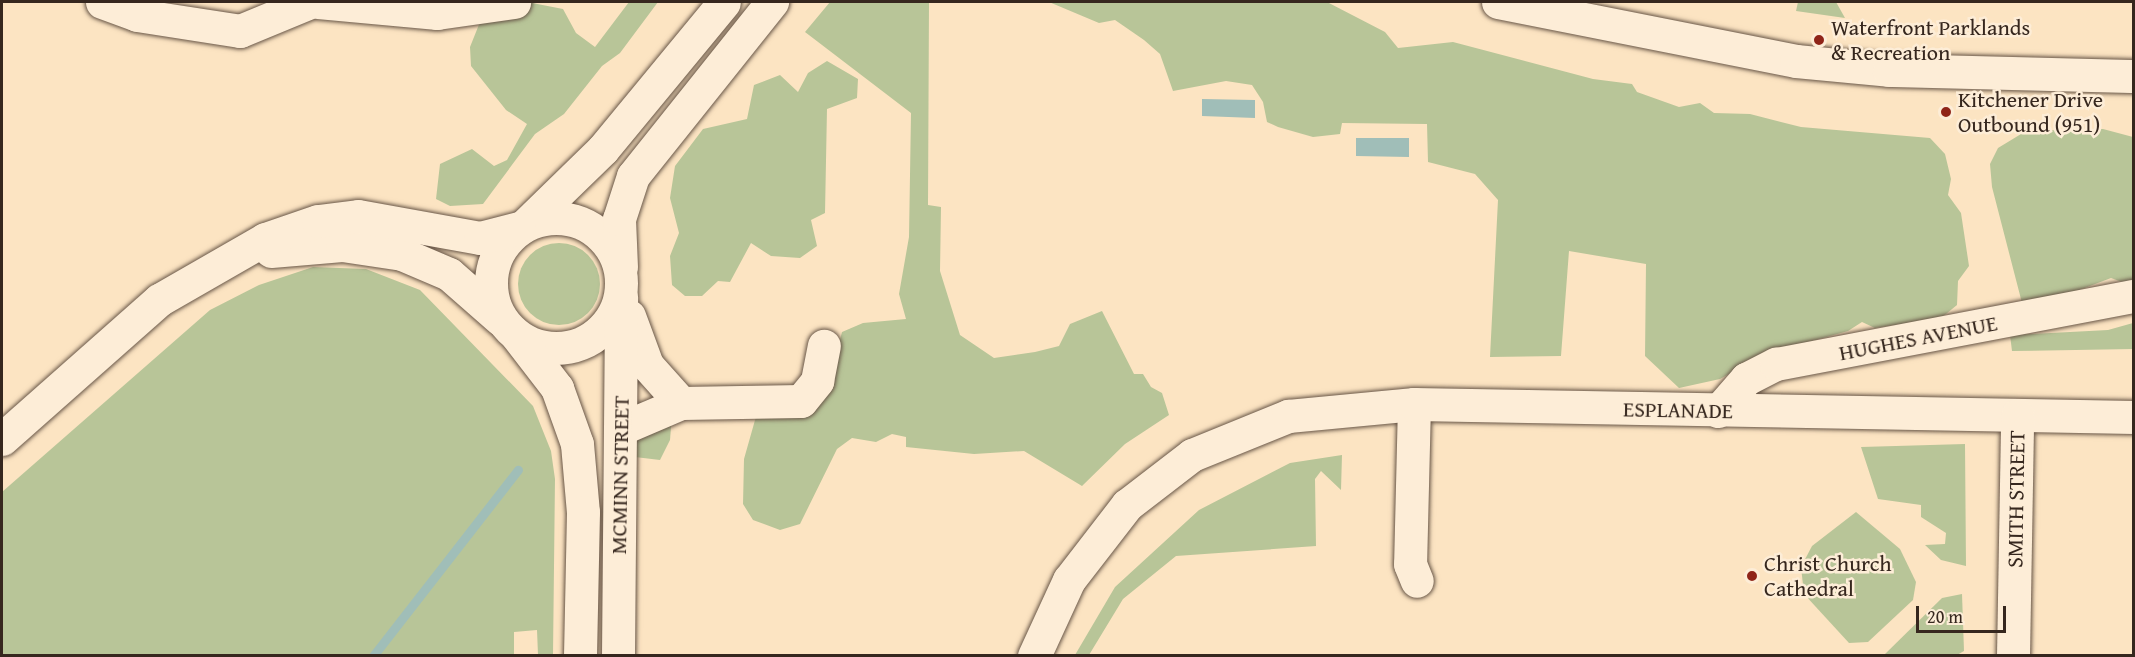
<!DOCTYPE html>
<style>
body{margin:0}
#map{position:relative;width:2135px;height:657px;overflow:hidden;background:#fce4c2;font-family:"Gentium Book Plus",serif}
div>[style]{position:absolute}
.green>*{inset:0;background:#b8c598}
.round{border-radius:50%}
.water>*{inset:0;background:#a0beb8}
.stream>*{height:9px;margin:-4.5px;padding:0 4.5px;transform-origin:4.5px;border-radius:4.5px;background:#a0beb8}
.roads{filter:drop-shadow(0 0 2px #685647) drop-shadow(0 0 2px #685647)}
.minor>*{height:33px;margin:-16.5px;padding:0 16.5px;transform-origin:16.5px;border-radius:16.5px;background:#fdedd7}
.minor>.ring{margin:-16.5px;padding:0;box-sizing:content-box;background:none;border:33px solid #fdedd7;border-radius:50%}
.dots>*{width:16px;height:16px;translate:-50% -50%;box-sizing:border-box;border:3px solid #fdedd7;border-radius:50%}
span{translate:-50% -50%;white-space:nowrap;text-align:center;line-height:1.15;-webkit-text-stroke:5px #fdedd7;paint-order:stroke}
.poi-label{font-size:22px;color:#36271e}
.left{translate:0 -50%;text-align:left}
.street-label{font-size:22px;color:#36271e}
.frame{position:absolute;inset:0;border:3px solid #36271e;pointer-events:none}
.scale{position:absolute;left:1916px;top:606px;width:90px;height:27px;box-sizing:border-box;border:3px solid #36271e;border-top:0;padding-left:8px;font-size:18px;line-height:21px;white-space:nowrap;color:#36271e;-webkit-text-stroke:4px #fdedd7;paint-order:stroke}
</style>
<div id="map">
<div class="green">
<i style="clip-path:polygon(527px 2px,563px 9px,576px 33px,595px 47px,629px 2px,658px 2px,620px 53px,602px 66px,564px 114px,535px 134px,483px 204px,450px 206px,436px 199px,440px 164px,472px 149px,494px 166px,507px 160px,527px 124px,506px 110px,471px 66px,470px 47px,480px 22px)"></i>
<i style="clip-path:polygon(830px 2px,929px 2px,928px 205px,941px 207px,940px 271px,960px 335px,994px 358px,1035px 352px,1059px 346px,1070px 324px,1102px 311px,1134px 374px,1143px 374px,1151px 387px,1162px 393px,1169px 415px,1125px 444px,1082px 486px,1024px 451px,974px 454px,906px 447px,906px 437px,892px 434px,876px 442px,852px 438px,837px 449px,800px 524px,780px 530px,753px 520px,743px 504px,744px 459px,757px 413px,835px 359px,842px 332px,863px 323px,906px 319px,899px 294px,909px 237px,911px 113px,805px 32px)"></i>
<i style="clip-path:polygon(1049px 2px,1327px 2px,1385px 32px,1398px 48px,1453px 42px,1593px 79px,1632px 84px,1637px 92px,1679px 107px,1700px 103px,1714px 113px,1750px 114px,1801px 127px,1930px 138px,1945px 154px,1951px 179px,1948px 195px,1961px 213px,1969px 266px,1958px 281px,1957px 305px,1941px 318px,1875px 328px,1862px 322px,1848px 331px,1765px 354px,1720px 379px,1679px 388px,1645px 356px,1646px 264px,1569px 251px,1561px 356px,1490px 357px,1498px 200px,1475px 174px,1428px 162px,1427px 124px,1342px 123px,1340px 134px,1313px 137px,1278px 127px,1267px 122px,1263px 102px,1252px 85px,1226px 81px,1173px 91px,1160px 54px,1144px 40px,1115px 20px,1099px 23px)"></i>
<i style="clip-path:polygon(1798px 2px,1836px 2px,1845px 18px,1796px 11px)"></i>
<i style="clip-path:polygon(827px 61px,858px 79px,857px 98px,827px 109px,825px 213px,811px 220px,817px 246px,800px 258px,771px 256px,751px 243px,730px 282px,718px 281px,702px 296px,685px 296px,672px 285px,670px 256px,679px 233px,670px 198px,675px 166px,703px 129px,747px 119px,754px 85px,780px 75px,798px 92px,808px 73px)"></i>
<i style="clip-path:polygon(2103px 129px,2133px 137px,2133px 286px,2111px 278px,2058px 298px,2022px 303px,1992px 187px,1990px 164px,1998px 148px,2026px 131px)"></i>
<i class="round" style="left:518px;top:243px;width:82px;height:82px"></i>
<i style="clip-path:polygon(313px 267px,366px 269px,420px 290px,533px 406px,551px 451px,555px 479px,553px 655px,538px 655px,537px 630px,514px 632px,514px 656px,2px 655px,2px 492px,210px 310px,259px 285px)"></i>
<i style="clip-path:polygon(2133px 323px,2133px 349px,2012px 351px,2010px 335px,2108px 330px)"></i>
<i style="clip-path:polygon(672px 415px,670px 440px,660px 460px,635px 457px,636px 430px)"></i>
<i style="clip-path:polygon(1965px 444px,1966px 566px,1941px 560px,1925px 545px,1945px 544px,1946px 533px,1921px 517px,1921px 505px,1878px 499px,1861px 447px)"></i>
<i style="clip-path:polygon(1342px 455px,1341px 490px,1321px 471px,1315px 479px,1316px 546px,1176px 556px,1123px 599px,1089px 655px,1075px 655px,1115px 587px,1199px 510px,1290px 463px)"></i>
<i style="clip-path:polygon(1856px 512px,1900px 549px,1916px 582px,1913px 600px,1868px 642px,1849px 643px,1804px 594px,1801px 567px,1812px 546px)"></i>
<i style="clip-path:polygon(1962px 594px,1964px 651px,1957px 655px,1884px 655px,1942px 598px)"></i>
</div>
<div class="water">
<i style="clip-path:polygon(1202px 99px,1255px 100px,1255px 118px,1202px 116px)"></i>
<i style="clip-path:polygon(1356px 138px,1409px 138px,1409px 157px,1356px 156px)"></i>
</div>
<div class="stream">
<i style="left:373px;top:656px;width:236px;rotate:-52.1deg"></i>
</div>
<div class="roads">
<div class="minor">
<i style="left:102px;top:2px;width:37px;rotate:20deg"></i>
<i style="left:137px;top:15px;width:104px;rotate:8.8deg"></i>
<i style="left:240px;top:31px;width:76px;rotate:-22.5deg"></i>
<i style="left:318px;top:2px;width:120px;rotate:5.3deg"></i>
<i style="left:437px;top:13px;width:78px;rotate:-8.1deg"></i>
<i style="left:1498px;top:2px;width:304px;rotate:11.2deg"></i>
<i style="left:1796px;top:61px;width:93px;rotate:5.5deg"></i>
<i style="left:1889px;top:70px;width:245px;rotate:1.4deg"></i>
<i class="ring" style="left:491px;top:218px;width:97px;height:97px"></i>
<i style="left:526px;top:224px;width:107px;rotate:-44.2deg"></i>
<i style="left:603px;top:149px;width:190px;rotate:-50.5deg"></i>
<i style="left:271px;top:251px;width:71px;rotate:-4.8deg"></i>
<i style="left:342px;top:245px;width:61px;rotate:8.5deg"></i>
<i style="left:402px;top:254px;width:51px;rotate:23.1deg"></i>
<i style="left:449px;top:274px;width:68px;rotate:41.4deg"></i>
<i style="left:621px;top:267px;width:48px;rotate:-92.4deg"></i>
<i style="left:619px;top:219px;width:45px;rotate:-72deg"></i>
<i style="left:633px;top:176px;width:223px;rotate:-51.4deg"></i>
<i style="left:629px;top:316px;width:52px;rotate:69.8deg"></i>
<i style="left:647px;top:365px;width:51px;rotate:48.2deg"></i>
<i style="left:517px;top:336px;width:66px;rotate:52.4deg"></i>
<i style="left:557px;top:388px;width:59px;rotate:70.3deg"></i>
<i style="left:577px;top:444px;width:68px;rotate:85deg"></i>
<i style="left:583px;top:512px;width:144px;rotate:91.2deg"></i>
<i style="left:1414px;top:404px;width:160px;rotate:91.4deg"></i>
<i style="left:1410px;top:564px;width:18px;rotate:68deg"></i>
<i style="left:1718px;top:411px;width:43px;rotate:-48.8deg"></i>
<i style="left:1746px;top:379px;width:34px;rotate:-27deg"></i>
<i style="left:1776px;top:364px;width:364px;rotate:-10.8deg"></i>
<i style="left:620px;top:429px;width:66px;rotate:-23.1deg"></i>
<i style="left:681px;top:403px;width:120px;rotate:-1deg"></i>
<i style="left:801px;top:401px;width:26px;rotate:-51deg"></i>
<i style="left:817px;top:381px;width:36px;rotate:-79deg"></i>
<i style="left:2px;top:439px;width:210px;rotate:-41.5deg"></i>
<i style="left:159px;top:300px;width:122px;rotate:-29.9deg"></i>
<i style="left:265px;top:239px;width:56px;rotate:-18.8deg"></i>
<i style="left:318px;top:221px;width:40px;rotate:-7.1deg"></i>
<i style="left:358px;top:216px;width:124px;rotate:10.2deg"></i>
<i style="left:480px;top:238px;width:40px;rotate:-14.4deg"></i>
<i style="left:618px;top:656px;width:359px;rotate:-89.5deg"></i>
<i style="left:1034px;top:656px;width:84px;rotate:-65.3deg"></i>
<i style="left:1069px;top:580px;width:95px;rotate:-52.3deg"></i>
<i style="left:1127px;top:505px;width:82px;rotate:-37.6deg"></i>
<i style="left:1192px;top:455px;width:104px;rotate:-22.1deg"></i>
<i style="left:1288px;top:416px;width:127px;rotate:-5.4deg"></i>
<i style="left:1414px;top:404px;width:720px;rotate:1.03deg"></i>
<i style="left:2013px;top:656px;width:241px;rotate:-89deg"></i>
</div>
</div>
<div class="dots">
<i style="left:1819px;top:40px;background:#8f2418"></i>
<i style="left:1946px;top:112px;background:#8f2418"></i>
<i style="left:1752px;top:576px;background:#8f2418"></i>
</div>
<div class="poi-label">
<span class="left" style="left:1831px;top:40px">Waterfront Parklands<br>&amp; Recreation</span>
<span class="left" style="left:1958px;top:112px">Kitchener Drive<br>Outbound (951)</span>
<span class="left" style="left:1764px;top:576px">Christ Church<br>Cathedral</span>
</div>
<div class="street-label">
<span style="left:1918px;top:338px;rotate:-11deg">HUGHES AVENUE</span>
<span style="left:1678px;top:410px;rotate:1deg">ESPLANADE</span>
<span style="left:620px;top:475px;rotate:-89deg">MCMINN STREET</span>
<span style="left:2016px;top:499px;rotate:-89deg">SMITH STREET</span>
</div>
<div class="frame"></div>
<div class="scale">20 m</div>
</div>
